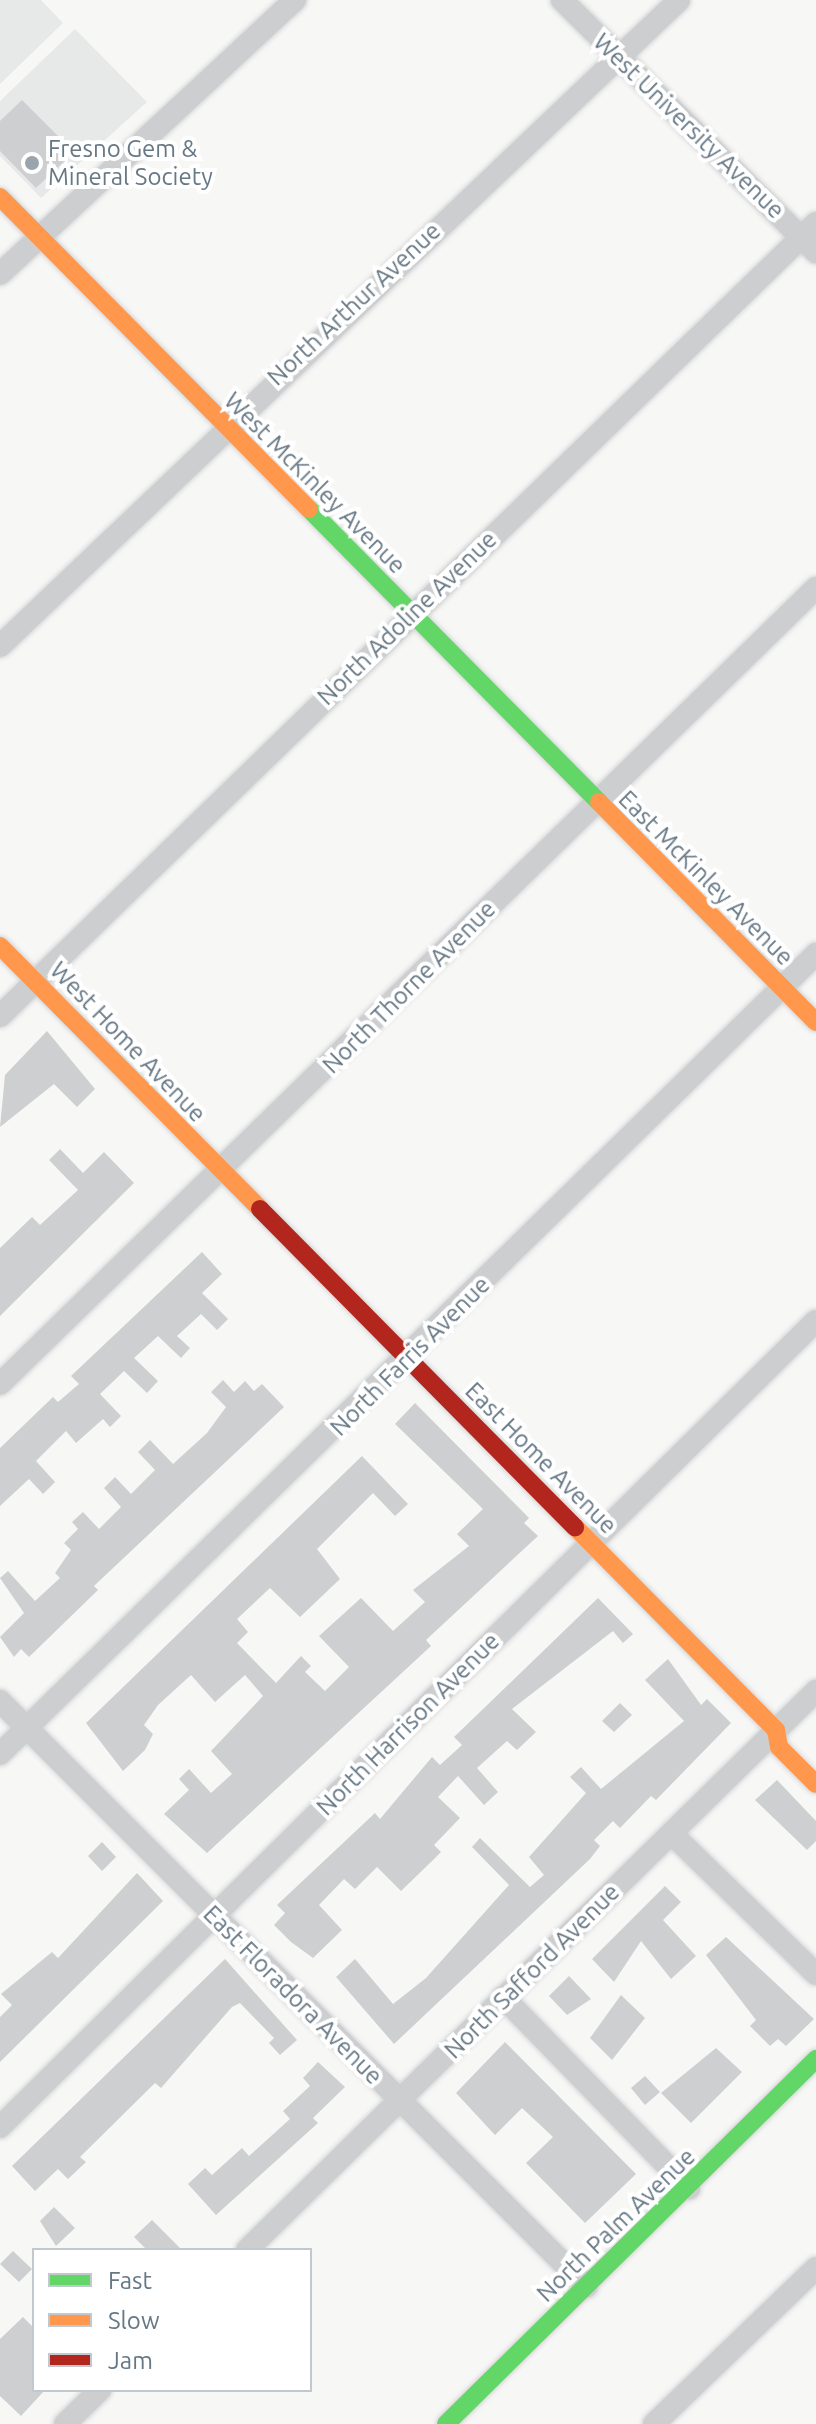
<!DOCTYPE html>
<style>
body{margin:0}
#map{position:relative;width:816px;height:2424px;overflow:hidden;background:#f7f7f6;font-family:Ubuntu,sans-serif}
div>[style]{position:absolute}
.built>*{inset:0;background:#e7e8e8}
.building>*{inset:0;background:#cecfd0}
.roads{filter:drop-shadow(0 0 2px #d4d5d6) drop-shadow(0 0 2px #d4d5d6)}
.street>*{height:22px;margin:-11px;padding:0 11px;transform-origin:11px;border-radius:11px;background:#cccecf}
.fast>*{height:18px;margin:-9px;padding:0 9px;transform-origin:9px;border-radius:9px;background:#63d668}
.slow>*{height:18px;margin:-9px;padding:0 9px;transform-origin:9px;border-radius:9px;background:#ff974d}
.jam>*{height:18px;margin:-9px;padding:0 9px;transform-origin:9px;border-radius:9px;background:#b3261e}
.dots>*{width:22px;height:22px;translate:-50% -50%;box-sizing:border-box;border:4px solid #fff;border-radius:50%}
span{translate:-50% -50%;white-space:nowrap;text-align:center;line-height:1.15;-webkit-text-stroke:8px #fff;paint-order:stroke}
.street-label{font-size:24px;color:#677885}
.poi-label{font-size:24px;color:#677885}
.left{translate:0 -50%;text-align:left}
.legend{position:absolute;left:32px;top:2248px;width:280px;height:144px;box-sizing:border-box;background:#fff;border:2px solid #c2c9ce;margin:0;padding:10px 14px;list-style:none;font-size:24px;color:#677885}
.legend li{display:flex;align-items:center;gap:16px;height:40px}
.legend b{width:40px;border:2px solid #c2c9ce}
</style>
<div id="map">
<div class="built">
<i style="clip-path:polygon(0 0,41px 0,63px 23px,0 84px)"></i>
<i style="clip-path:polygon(75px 29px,147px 102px,41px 198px,0 156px,0 101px)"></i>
</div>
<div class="building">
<i style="clip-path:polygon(22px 100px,74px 152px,36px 188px,0 151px,0 121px)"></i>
<i style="clip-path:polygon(47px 1031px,95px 1089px,77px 1107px,54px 1084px,0 1127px,5px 1075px)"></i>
<i style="clip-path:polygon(60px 1149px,83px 1173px,104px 1152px,134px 1183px,0 1316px,0 1248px,32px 1217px,40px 1225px,78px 1190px,49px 1160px)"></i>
<i style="clip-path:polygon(202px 1252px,222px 1274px,202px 1293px,228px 1319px,217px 1330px,201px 1314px,177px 1336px,190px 1348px,181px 1358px,158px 1336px,134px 1358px,158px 1381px,147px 1393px,124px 1371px,100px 1394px,121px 1416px,110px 1427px,103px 1419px,76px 1443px,66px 1431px,36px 1461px,55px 1482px,43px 1494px,29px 1479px,0 1506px,0 1448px,53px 1397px,58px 1402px,79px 1384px,71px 1376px)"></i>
<i style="clip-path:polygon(223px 1380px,234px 1392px,245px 1381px,254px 1391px,262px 1384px,284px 1407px,94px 1586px,98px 1590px,29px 1657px,21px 1649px,14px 1657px,0 1637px,24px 1613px,0 1578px,8px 1571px,35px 1601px,60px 1578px,55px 1573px,71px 1550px,64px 1543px,78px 1529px,72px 1522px,83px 1512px,99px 1529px,121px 1507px,104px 1488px,115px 1477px,131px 1494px,155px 1470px,138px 1452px,150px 1440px,173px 1464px,207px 1433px,226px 1407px,211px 1392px)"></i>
<i style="clip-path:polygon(415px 1403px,529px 1518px,524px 1523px,538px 1536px,426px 1640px,431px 1646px,207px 1853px,164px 1814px,189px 1790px,179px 1779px,189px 1769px,211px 1793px,232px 1774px,211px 1751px,263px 1696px,245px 1675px,215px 1702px,191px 1675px,158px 1705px,144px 1725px,153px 1734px,145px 1750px,123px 1771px,86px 1723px,362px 1456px,408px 1504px,395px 1516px,373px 1493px,317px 1549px,340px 1579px,300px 1617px,270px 1588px,237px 1619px,248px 1632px,237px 1643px,276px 1683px,301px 1656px,311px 1666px,305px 1672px,325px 1691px,349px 1667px,319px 1636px,361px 1598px,393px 1631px,425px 1602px,413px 1590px,469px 1546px,457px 1534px,483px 1509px,395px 1424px)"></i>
<i style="clip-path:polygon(598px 1598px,633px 1634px,623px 1643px,613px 1631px,512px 1709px,536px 1732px,517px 1750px,507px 1741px,477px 1768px,498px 1792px,484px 1805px,458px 1776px,438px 1797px,460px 1818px,434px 1845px,441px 1852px,430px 1863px,401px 1891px,377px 1867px,355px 1889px,344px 1879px,319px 1905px,342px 1930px,313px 1958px,291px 1942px,274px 1925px,285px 1913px,277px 1905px,375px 1813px,380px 1819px,432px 1757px,440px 1765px,462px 1745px,454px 1737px)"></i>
<i style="clip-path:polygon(668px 1659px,701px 1705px,707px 1699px,731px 1723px,656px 1800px,651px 1796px,620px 1828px,613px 1821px,594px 1840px,600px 1846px,590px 1859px,394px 2044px,336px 1977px,355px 1959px,393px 2004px,426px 1978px,509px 1885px,472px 1847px,480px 1838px,530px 1887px,544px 1875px,529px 1857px,586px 1793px,570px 1777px,581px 1767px,601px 1789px,684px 1721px,645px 1680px)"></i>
<i style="clip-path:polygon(620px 1703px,632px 1715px,614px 1732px,602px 1721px)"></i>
<i style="clip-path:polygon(777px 1780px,816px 1821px,816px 1841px,807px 1850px,755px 1800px)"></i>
<i style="clip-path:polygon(102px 1842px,116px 1857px,102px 1871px,88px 1856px)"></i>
<i style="clip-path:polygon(137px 1873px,163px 1901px,0 2062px,0 2017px,12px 2005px,1px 1994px,52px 1952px,58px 1958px)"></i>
<i style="clip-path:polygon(665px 1886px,681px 1902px,663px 1920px,696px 1956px,671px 1979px,641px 1941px,614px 1982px,592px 1959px)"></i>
<i style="clip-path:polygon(726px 1937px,814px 2019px,786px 2046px,778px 2039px,770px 2046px,750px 2026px,756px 2020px,706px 1955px)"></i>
<i style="clip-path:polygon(225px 1959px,297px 2040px,280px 2055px,269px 2043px,274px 2038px,240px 2003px,232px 2007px,161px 2088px,155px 2083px,80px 2157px,86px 2162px,68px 2179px,58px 2169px,35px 2191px,12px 2166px)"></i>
<i style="clip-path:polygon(569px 1976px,591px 1999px,567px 2015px,549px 1996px)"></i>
<i style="clip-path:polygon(621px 1995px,645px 2018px,612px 2060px,590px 2038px)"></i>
<i style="clip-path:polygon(505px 2042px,636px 2174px,585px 2223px,526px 2163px,553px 2137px,522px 2108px,495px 2135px,456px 2093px)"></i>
<i style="clip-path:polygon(716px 2048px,742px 2072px,691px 2123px,661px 2093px)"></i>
<i style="clip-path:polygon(318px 2062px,345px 2087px,313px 2118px,318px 2123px,216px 2215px,188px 2184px,205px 2168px,212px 2175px,242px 2148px,249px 2156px,290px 2119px,283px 2111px,310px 2086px,303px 2078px)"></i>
<i style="clip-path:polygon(645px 2076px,660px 2092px,645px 2105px,631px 2088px)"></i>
<i style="clip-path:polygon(54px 2207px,75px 2228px,56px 2246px,40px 2221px)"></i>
<i style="clip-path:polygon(152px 2220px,182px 2250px,147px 2250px,134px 2237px)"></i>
<i style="clip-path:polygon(13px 2251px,32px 2269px,19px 2282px,0 2264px)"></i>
<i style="clip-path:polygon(23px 2317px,34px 2328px,34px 2390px,45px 2390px,21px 2416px,0 2396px,0 2339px)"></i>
</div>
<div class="roads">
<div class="street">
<i style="left:562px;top:0;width:358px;rotate:44.8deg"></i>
<i style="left:0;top:274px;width:403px;rotate:-42.9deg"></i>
<i style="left:0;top:646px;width:937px;rotate:-43.57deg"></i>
<i style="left:0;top:1016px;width:1138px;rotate:-44.18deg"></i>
<i style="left:0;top:1384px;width:1140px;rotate:-44.29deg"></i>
<i style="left:0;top:1701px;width:829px;rotate:44.95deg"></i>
<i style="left:0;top:1754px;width:1143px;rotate:-44.43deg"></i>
<i style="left:673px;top:1835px;width:199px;rotate:44.2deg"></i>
<i style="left:503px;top:1997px;width:267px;rotate:45.8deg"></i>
<i style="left:0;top:2127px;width:1147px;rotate:-44.65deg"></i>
<i style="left:247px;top:2250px;width:798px;rotate:-44.49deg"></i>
<i style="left:65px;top:2424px;width:49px;rotate:-44.2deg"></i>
<i style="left:654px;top:2424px;width:225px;rotate:-43.9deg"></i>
</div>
<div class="fast">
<i style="left:309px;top:509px;width:412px;rotate:45.3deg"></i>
<i style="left:446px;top:2424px;width:520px;rotate:-44.61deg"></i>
</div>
<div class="slow">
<i style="left:0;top:197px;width:439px;rotate:45.3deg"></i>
<i style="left:599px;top:802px;width:309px;rotate:45.4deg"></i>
<i style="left:0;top:946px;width:370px;rotate:45.3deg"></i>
<i style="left:575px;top:1527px;width:286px;rotate:45.3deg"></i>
<i style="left:776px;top:1730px;width:17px;rotate:80deg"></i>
<i style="left:779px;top:1747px;width:52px;rotate:45deg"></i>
</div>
<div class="jam">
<i style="left:260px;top:1209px;width:448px;rotate:45.3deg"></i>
</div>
</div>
<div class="dots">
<i style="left:32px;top:163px;background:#99a4ad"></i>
</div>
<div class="street-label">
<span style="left:689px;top:126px;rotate:44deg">West University Avenue</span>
<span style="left:354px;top:304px;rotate:-43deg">North Arthur Avenue</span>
<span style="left:315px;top:483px;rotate:45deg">West McKinley Avenue</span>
<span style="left:407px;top:618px;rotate:-44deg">North Adoline Avenue</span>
<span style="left:706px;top:878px;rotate:45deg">East McKinley Avenue</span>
<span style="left:409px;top:987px;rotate:-45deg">North Thorne Avenue</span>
<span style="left:128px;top:1042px;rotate:46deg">West Home Avenue</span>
<span style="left:410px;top:1356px;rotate:-45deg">North Farris Avenue</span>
<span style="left:541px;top:1458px;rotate:45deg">East Home Avenue</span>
<span style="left:408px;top:1724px;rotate:-45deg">North Harrison Avenue</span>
<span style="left:532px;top:1971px;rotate:-45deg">North Safford Avenue</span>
<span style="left:293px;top:1995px;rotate:45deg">East Floradora Avenue</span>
<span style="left:616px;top:2225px;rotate:-44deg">North Palm Avenue</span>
</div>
<div class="poi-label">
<span class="left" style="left:48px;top:163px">Fresno Gem &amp;<br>Mineral Society</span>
</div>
<ul class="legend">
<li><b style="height:10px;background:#63d668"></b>Fast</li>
<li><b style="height:10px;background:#ff974d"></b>Slow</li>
<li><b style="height:10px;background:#b3261e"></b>Jam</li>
</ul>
</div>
